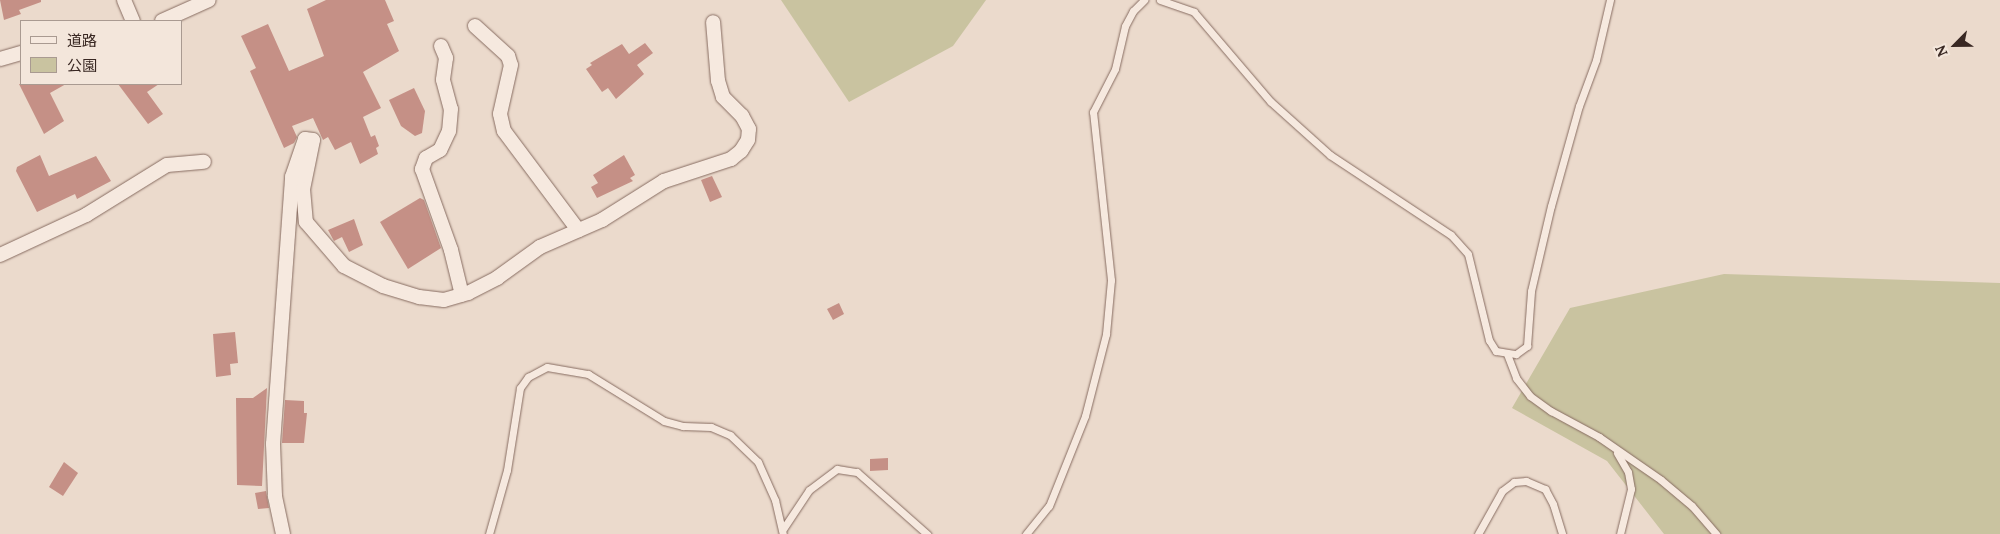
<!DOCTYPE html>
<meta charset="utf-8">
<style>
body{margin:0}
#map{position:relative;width:2000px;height:534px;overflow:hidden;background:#ebdacc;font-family:Lora,"Noto Sans JP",serif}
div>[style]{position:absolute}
.green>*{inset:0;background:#c9c3a0}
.building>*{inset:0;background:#c59086}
.roads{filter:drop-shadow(0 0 1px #876c61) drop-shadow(0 0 1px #876c61)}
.lane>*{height:7px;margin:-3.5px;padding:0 3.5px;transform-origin:3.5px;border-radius:3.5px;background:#f6e9df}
.street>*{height:14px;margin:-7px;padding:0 7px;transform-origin:7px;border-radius:7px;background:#f6e9df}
span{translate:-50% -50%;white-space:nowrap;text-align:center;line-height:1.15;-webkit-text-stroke:4px #f3e6db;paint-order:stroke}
.legend{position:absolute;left:20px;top:20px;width:162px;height:65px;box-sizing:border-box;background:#f3e6db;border:1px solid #a99a91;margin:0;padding:6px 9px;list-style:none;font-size:15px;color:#392823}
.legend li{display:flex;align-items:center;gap:10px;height:25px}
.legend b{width:25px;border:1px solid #a99a91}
.north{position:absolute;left:1930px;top:20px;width:50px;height:50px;-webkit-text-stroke:4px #f3e6db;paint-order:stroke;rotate:247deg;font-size:14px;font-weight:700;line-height:20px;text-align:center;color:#392823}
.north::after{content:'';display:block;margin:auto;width:18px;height:22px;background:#392823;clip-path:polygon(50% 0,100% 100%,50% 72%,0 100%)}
</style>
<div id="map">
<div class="green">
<i style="clip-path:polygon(781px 0,986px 0,953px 46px,849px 102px)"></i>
<i style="clip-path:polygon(1724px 274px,2000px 283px,2000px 534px,1664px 534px,1607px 461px,1512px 408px,1570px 308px)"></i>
</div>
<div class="building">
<i style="clip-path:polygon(0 0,41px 0,41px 2px,19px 10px,21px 14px,4px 20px)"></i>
<i style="clip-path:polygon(326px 0,385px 0,394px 21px,387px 24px,399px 51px,363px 72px,381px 108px,363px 117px,371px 137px,375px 135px,379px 146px,376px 148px,378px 154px,360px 164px,351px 142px,335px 150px,328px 137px,323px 140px,313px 118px,292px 126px,297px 137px,294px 143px,284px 148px,250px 71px,256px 68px,241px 36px,268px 24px,289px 71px,324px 56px,307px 9px)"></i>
<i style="clip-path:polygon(645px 43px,653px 53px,637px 65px,644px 74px,616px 99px,608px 88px,602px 92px,586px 69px,592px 65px,590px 63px,622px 44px,629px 54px)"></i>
<i style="clip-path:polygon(19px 84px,66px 84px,50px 93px,64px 121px,44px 134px)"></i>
<i style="clip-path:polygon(118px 84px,159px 84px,147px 92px,163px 114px,148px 124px)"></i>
<i style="clip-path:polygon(414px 88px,425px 111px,422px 133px,415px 136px,401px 126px,389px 100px)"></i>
<i style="clip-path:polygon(40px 155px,49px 176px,96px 156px,111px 181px,77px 199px,75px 194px,37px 212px,16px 171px,17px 167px)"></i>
<i style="clip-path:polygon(624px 155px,635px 175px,630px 178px,633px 181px,597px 198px,591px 187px,598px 183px,593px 175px)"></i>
<i style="clip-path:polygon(712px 176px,722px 197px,710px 202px,701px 180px)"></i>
<i style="clip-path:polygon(420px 198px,424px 200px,441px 248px,408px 269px,380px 222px)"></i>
<i style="clip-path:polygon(354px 219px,363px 245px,349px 252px,342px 237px,334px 241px,328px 230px)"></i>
<i style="clip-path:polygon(839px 303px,844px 314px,833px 320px,827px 309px)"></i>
<i style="clip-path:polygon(235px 332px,238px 363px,230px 364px,231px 375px,216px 377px,213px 334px)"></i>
<i style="clip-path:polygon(267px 388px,262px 486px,237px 485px,236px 398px,253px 398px)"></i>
<i style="clip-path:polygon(285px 400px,304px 401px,304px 413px,307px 413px,304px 443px,282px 443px)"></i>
<i style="clip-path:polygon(888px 458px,888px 470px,870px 471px,870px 459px)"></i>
<i style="clip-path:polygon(64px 462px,78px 473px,63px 496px,49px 487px)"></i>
<i style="clip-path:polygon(266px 491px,269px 508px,258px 509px,255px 493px)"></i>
</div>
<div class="roads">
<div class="lane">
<i style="left:1160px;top:0;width:36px;rotate:19deg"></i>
<i style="left:1194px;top:12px;width:118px;rotate:49.5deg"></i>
<i style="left:1271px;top:102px;width:79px;rotate:41.9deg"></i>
<i style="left:1330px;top:155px;width:145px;rotate:33.5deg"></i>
<i style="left:1451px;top:235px;width:25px;rotate:48deg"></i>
<i style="left:1468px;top:254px;width:89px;rotate:76.3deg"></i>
<i style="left:1489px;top:340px;width:13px;rotate:58deg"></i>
<i style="left:1496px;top:351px;width:20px;rotate:9deg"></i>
<i style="left:1516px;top:354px;width:14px;rotate:-36deg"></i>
<i style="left:1527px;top:346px;width:55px;rotate:-85.8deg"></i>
<i style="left:1531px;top:291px;width:87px;rotate:-76.8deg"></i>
<i style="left:1551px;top:206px;width:104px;rotate:-74.4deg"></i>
<i style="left:1579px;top:106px;width:49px;rotate:-69.7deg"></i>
<i style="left:1596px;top:60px;width:62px;rotate:-76.9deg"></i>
<i style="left:1507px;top:354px;width:26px;rotate:69deg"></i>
<i style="left:1516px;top:378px;width:23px;rotate:52deg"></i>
<i style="left:1530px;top:396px;width:26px;rotate:36deg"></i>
<i style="left:1551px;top:411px;width:55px;rotate:28.4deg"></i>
<i style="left:1599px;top:437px;width:75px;rotate:34.7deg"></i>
<i style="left:1661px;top:480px;width:40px;rotate:40deg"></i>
<i style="left:1692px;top:506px;width:37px;rotate:49deg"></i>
<i style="left:1617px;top:453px;width:22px;rotate:60deg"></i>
<i style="left:1628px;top:472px;width:17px;rotate:80deg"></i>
<i style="left:1631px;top:489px;width:46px;rotate:103.7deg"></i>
<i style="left:783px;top:529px;width:47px;rotate:-56.3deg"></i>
<i style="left:809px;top:490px;width:35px;rotate:-37deg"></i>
<i style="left:837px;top:469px;width:20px;rotate:9deg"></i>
<i style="left:857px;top:472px;width:94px;rotate:41.5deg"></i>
<i style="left:489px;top:534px;width:66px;rotate:-74.3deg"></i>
<i style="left:507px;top:470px;width:83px;rotate:-81deg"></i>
<i style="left:520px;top:388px;width:14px;rotate:-54deg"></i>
<i style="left:528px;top:377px;width:21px;rotate:-28deg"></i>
<i style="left:547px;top:367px;width:42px;rotate:9.7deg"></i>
<i style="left:588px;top:374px;width:89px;rotate:31.7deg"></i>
<i style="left:664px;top:421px;width:20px;rotate:15deg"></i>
<i style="left:683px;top:426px;width:28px;rotate:2deg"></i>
<i style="left:711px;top:427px;width:21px;rotate:23deg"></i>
<i style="left:730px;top:435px;width:39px;rotate:44deg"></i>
<i style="left:758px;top:462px;width:42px;rotate:65.9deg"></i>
<i style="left:775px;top:500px;width:35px;rotate:77deg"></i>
<i style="left:1026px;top:534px;width:36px;rotate:-51deg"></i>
<i style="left:1049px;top:506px;width:97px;rotate:-68.2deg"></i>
<i style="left:1085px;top:416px;width:85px;rotate:-75.6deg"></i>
<i style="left:1106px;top:334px;width:54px;rotate:-84.7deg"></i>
<i style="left:1111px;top:280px;width:169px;rotate:-96.1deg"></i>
<i style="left:1093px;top:112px;width:48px;rotate:-62.9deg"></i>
<i style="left:1115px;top:69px;width:44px;rotate:-76.9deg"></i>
<i style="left:1125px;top:26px;width:17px;rotate:-62deg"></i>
<i style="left:1133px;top:11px;width:16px;rotate:-45deg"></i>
<i style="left:1478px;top:534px;width:49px;rotate:-60.8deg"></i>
<i style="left:1502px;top:491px;width:15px;rotate:-37deg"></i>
<i style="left:1514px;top:482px;width:12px;rotate:-5deg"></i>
<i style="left:1526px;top:481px;width:21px;rotate:23deg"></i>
<i style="left:1545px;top:489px;width:17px;rotate:62deg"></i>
<i style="left:1553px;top:504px;width:31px;rotate:73deg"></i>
</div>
<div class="street">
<i style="left:124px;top:0;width:23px;rotate:67deg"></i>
<i style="left:162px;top:21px;width:51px;rotate:-24.1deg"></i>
<i style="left:475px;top:26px;width:45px;rotate:42.3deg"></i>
<i style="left:508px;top:56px;width:9px;rotate:72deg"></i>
<i style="left:511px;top:65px;width:50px;rotate:102.7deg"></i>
<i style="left:500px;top:114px;width:17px;rotate:77deg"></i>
<i style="left:504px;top:131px;width:124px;rotate:53.2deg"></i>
<i style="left:441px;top:46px;width:13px;rotate:67deg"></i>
<i style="left:446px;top:58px;width:22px;rotate:98deg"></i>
<i style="left:443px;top:80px;width:30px;rotate:75deg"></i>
<i style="left:451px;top:109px;width:22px;rotate:95deg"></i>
<i style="left:449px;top:131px;width:21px;rotate:115deg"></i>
<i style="left:440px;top:150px;width:16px;rotate:150deg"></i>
<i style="left:426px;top:158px;width:12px;rotate:110deg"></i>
<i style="left:422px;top:169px;width:86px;rotate:70.3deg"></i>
<i style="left:451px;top:250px;width:46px;rotate:76.3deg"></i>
<i style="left:0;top:59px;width:22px;rotate:-16deg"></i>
<i style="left:0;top:255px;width:95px;rotate:-24.9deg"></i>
<i style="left:86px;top:215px;width:95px;rotate:-31.7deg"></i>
<i style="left:167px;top:165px;width:37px;rotate:-5deg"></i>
<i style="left:283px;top:534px;width:39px;rotate:-102deg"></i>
<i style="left:275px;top:496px;width:52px;rotate:-92.2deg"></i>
<i style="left:273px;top:444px;width:268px;rotate:-85.9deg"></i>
<i style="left:292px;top:177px;width:40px;rotate:-71.1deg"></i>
<i style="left:305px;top:139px;width:8px;rotate:7deg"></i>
<i style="left:313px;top:140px;width:50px;rotate:101.5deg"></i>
<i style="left:303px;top:189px;width:33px;rotate:85deg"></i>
<i style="left:306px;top:222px;width:58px;rotate:49.2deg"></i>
<i style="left:344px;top:266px;width:44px;rotate:27.1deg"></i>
<i style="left:383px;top:286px;width:38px;rotate:17deg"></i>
<i style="left:419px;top:297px;width:25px;rotate:7deg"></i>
<i style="left:444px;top:300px;width:25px;rotate:-16deg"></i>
<i style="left:468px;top:293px;width:33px;rotate:-27deg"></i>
<i style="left:497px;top:278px;width:53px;rotate:-35.8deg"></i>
<i style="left:540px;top:247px;width:68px;rotate:-23.5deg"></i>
<i style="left:602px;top:220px;width:73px;rotate:-32.2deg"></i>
<i style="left:664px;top:181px;width:71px;rotate:-18.2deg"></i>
<i style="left:731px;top:159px;width:13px;rotate:-39deg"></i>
<i style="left:741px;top:151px;width:13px;rotate:-58deg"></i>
<i style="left:748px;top:140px;width:11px;rotate:-85deg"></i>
<i style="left:749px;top:129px;width:15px;rotate:-118deg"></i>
<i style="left:742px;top:116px;width:27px;rotate:-135deg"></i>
<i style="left:723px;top:97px;width:17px;rotate:-107deg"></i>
<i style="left:718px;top:81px;width:59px;rotate:-94.8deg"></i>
</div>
</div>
<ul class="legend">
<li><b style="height:6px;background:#f6e9df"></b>道路</li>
<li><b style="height:14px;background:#c9c3a0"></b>公園</li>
</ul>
<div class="north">N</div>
</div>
